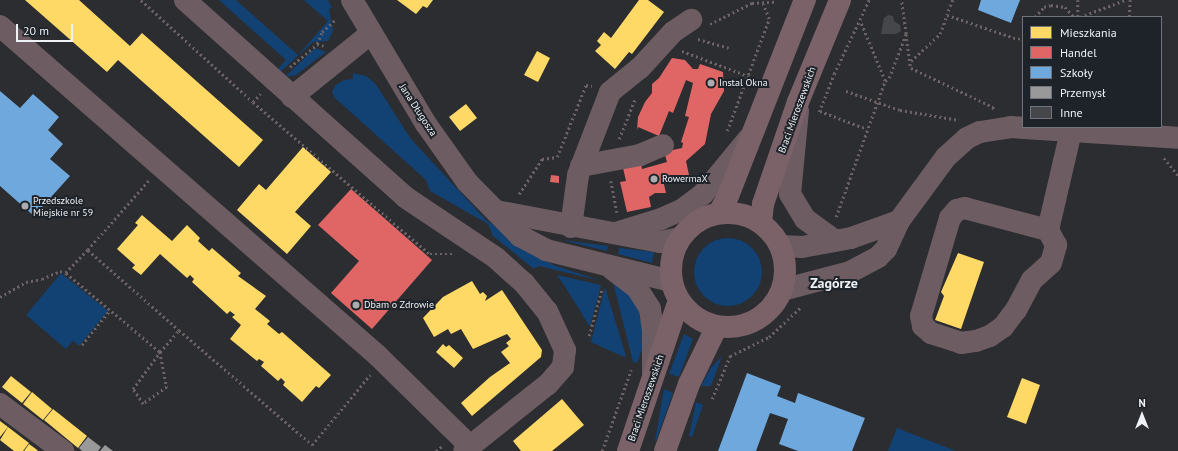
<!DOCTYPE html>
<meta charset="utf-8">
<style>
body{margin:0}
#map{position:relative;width:1178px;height:451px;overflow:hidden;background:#2b2d30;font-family:"PT Sans",sans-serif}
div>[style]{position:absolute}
.green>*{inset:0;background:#124173}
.round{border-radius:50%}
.homes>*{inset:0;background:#ffd966}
.shops>*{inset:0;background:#e06666}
.schools>*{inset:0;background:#6fa8dc}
.industry>*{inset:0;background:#999}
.building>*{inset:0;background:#46474a}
.path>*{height:2.5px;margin-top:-1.25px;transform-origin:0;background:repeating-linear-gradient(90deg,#6d6367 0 2px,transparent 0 5px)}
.minor>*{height:22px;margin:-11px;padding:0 11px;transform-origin:11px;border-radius:11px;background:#6d5c61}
.major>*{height:22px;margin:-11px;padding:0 11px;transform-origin:11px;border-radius:11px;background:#7b6269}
.major>.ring{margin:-11px;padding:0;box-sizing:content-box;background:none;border:22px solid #7b6269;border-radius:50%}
.dots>*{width:11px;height:11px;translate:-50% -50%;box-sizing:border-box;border:2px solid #1e2329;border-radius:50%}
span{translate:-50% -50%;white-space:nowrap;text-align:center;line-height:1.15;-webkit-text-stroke:4px #1e2329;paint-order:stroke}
.poi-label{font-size:10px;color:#eef1f5}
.left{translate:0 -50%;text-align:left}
.street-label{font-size:10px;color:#eef1f5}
.district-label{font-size:14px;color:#eef1f5;font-weight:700}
.legend{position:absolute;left:1022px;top:16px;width:140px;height:112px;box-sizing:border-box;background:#1e2329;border:1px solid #71757b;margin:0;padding:5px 7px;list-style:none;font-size:12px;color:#eef1f5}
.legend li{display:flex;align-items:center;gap:8px;height:20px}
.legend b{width:20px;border:1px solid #71757b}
.north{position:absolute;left:1122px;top:395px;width:40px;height:40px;-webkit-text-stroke:3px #1e2329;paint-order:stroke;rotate:0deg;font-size:11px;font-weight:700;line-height:16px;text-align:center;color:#eef1f5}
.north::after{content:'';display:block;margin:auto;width:14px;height:18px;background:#eef1f5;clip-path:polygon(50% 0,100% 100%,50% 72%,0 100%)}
.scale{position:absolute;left:16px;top:24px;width:57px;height:18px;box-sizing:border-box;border:2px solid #eef1f5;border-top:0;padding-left:5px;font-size:12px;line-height:14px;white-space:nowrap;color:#eef1f5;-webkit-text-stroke:3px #1e2329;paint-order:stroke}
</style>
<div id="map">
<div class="green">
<i style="clip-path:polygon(219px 0,236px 0,298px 55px,328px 21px,304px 0,328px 0,332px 8px,329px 9px,333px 31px,328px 41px,313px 42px,279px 73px,276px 71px,286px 60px)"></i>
<i style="clip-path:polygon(315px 48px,326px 52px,296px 75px,285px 77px)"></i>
<i style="clip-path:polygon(353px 73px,366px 76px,375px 83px,411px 139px,486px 220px,553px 265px,602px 281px,539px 266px,534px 269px,493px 236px,488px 224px,430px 191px,426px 180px,334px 97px,332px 91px,336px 85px,344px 80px,353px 79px)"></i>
<i class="round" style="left:694px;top:238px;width:68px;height:68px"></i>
<i style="clip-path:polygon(562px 240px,608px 246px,607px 251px)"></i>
<i style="clip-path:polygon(619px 248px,654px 252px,652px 263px,618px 254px)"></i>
<i style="clip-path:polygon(61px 273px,108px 311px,79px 346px,73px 341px,66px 349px,26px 315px)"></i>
<i style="clip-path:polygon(557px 275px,601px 285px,590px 327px,569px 293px)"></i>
<i style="clip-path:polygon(613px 282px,626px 291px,644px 318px,643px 347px,637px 363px,633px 362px)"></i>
<i style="clip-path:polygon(605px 287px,626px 356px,624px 357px,591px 342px)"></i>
<i style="clip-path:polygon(684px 334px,693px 339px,679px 377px,669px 374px)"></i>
<i style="clip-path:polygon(722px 356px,711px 386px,701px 386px,710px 369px)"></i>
<i style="clip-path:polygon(664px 389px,673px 393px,656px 441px,655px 441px)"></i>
<i style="clip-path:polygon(696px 402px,703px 405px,692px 437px,689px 436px)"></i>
<i style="clip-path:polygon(897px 428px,956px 451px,888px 451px)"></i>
</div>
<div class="homes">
<i style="clip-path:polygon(25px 0,79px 0,130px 46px,142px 33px,263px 140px,239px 167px,118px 60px,107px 72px)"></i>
<i style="clip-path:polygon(397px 0,433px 0,427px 8px,423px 6px,416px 14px)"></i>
<i style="clip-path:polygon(639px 0,648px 0,664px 12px,632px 54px,629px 52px,615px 69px,595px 51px,601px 45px,597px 41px,604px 32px,611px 38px)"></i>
<i style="clip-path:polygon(537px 51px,550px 58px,538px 82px,524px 75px)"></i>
<i style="clip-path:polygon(466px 104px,477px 118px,460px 131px,449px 117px)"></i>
<i style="clip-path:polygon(303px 147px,331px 172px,295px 212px,311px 226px,287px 254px,237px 210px,259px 184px,266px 190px)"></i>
<i style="clip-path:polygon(142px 215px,172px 241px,187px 225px,200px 238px,198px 241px,209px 251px,212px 248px,241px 273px,238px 276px,266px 296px,255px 309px,270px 321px,267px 324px,279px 334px,282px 332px,331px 375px,319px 388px,316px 386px,302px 402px,283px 385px,285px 382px,281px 378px,278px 381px,261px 366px,264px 362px,259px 359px,257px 361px,230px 339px,241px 325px,232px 317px,235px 315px,230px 311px,227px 314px,192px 282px,194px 279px,190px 275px,187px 278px,160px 254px,141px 275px,132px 268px,135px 265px,117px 249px,138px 225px,135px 223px)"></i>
<i style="clip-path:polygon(958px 253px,984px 262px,961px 329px,935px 320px,944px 296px,941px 292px)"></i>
<i style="clip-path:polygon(472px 281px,480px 294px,483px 292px,487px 296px,485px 301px,502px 290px,542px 350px,541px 357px,472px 416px,461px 403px,490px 377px,510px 363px,501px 352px,509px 346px,506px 343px,511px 339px,507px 334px,473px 349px,461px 329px,451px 334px,448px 329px,434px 337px,423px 318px,443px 297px)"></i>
<i style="clip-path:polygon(443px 344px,446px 347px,449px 345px,463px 358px,454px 368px,436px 352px)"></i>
<i style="clip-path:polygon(11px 376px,31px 392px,22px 403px,2px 387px)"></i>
<i style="clip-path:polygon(1022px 378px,1040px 385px,1026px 424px,1007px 417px)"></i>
<i style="clip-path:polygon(32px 392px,52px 409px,43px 420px,23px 404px)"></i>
<i style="clip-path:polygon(562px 399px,584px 425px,552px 451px,521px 451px,513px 441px)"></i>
<i style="clip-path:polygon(53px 409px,87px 436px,78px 448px,44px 420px)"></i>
<i style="clip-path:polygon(0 421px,8px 427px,0 437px)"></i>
<i style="clip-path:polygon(8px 427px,29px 443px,23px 451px,14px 451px,0 440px)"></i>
<i style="clip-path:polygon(29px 444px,36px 449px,38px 451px,24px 451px)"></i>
</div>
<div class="shops">
<i style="clip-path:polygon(672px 58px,685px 60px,693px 69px,698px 69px,700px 64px,723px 72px,724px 91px,711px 114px,705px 144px,686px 161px,689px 175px,677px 180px,665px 179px,663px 180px,666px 193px,655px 193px,649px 197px,651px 207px,627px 212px,620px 182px,626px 181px,623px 168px,641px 163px,642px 169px,667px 162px,664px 152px,682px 148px,683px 143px,681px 142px,689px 117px,685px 116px,693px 83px,686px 80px,673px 113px,669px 111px,659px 136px,638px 127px,637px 130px,638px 117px,645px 102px,652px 93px,652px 84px,659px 78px)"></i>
<i style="clip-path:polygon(551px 175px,559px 176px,559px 183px,550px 182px)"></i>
<i style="clip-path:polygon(351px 189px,432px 260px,372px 329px,331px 293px,359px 261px,318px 225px)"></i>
</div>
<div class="schools">
<i style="clip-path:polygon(981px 0,1020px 0,1011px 23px,978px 10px)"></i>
<i style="clip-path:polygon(0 91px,20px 108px,33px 94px,59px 117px,48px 130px,63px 144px,50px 159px,70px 176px,34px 216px,0 186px)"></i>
<i style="clip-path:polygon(747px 373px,781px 386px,777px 396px,795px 403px,798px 393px,865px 418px,852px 451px,798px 451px,779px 444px,788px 419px,770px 413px,756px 451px,718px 451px)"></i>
</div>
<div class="industry">
<i style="clip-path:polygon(88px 437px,101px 447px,98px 451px,82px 451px,79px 448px)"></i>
<i style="clip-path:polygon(105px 445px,113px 451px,100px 451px)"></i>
</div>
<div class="building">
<i style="clip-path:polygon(888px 15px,893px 16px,894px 21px,900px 25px,901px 31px,896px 34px,881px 34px,884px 18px)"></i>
</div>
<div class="path">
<i style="left:141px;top:0;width:151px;rotate:42.3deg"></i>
<i style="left:253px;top:102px;width:233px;rotate:40.7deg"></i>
<i style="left:430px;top:254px;width:22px"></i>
<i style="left:953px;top:0;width:16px;rotate:112deg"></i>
<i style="left:947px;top:15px;width:75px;rotate:18.7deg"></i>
<i style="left:1018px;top:39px;width:5px;rotate:-22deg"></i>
<i style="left:1078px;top:0;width:17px;rotate:90deg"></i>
<i style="left:1035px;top:17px;width:13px;rotate:-48deg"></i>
<i style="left:1044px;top:7px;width:7px;rotate:-16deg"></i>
<i style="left:1051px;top:5px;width:14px;rotate:8deg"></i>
<i style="left:1065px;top:7px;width:13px;rotate:48deg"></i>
<i style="left:1080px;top:17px;width:48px;rotate:-20.7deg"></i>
<i style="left:1129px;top:17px;width:17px;rotate:-87deg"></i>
<i style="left:710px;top:24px;width:47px;rotate:-26.6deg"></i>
<i style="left:752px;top:3px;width:22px;rotate:-3deg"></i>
<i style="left:906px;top:34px;width:34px;rotate:82deg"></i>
<i style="left:911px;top:68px;width:91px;rotate:25.4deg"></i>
<i style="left:993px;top:107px;width:3px;rotate:72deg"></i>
<i style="left:698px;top:39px;width:32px;rotate:16deg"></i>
<i style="left:317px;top:44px;width:13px;rotate:-67deg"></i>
<i style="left:322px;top:32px;width:19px;rotate:-43deg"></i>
<i style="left:682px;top:51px;width:71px;rotate:20.7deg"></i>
<i style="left:911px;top:61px;width:40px;rotate:-43deg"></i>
<i style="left:940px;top:34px;width:20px;rotate:-70deg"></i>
<i style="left:290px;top:67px;width:35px;rotate:-40deg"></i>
<i style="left:317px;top:44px;width:7px;rotate:16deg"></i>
<i style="left:885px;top:81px;width:5px;rotate:-37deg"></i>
<i style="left:889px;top:78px;width:47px;rotate:-68.9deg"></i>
<i style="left:906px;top:34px;width:34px;rotate:-98deg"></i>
<i style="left:846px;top:91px;width:57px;rotate:19.4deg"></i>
<i style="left:900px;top:110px;width:60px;rotate:9.6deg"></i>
<i style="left:253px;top:102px;width:11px;rotate:-49deg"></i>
<i style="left:820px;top:111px;width:50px;rotate:21deg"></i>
<i style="left:819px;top:112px;width:41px;rotate:-68.5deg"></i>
<i style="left:834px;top:74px;width:82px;rotate:-64.7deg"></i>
<i style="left:727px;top:131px;width:120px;rotate:-69.4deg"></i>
<i style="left:769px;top:19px;width:16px;rotate:-112deg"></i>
<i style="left:619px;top:139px;width:43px;rotate:-68.2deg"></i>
<i style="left:1164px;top:158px;width:22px;rotate:51deg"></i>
<i style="left:149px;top:181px;width:92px;rotate:131.5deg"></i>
<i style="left:88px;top:250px;width:121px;rotate:41.3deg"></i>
<i style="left:179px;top:330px;width:176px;rotate:40.8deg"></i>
<i style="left:312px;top:445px;width:91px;rotate:-50.4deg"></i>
<i style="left:611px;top:181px;width:32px;rotate:79deg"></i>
<i style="left:519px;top:194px;width:42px;rotate:-56.7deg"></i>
<i style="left:542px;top:159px;width:15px;rotate:-8deg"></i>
<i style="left:557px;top:157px;width:78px;rotate:-68.1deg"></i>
<i style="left:586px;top:85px;width:6px;rotate:9deg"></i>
<i style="left:836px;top:217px;width:145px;rotate:-70.2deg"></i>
<i style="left:885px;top:81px;width:65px;rotate:-112.6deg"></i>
<i style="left:88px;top:250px;width:32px;rotate:134deg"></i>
<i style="left:66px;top:273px;width:123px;rotate:40deg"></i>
<i style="left:160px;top:352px;width:29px;rotate:-49deg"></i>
<i style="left:0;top:297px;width:30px;rotate:-30deg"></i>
<i style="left:26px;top:282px;width:16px;rotate:-11deg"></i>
<i style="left:42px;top:279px;width:20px;rotate:-24deg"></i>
<i style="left:60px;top:271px;width:6px;rotate:18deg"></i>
<i style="left:589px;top:336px;width:50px;rotate:-74.8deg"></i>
<i style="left:82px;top:345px;width:45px;rotate:-51.3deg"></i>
<i style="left:160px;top:352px;width:36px;rotate:79deg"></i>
<i style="left:167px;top:387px;width:29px;rotate:145deg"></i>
<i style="left:143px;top:404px;width:18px;rotate:-124deg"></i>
<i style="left:133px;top:389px;width:46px;rotate:-53.9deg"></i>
<i style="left:712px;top:399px;width:47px;rotate:-67.3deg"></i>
<i style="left:730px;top:356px;width:43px;rotate:-26deg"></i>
<i style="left:769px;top:337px;width:44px;rotate:-43.2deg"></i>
<i style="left:436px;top:451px;width:8px;rotate:-40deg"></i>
<i style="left:602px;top:451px;width:86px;rotate:-70.3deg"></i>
</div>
<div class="minor">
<i style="left:185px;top:0;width:295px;rotate:41.8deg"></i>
<i style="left:405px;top:197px;width:110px;rotate:33.8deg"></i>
<i style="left:496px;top:258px;width:38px;rotate:42deg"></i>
<i style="left:524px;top:283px;width:36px;rotate:51deg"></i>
<i style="left:547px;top:311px;width:43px;rotate:65.2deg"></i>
<i style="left:565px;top:350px;width:17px;rotate:97deg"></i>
<i style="left:563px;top:367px;width:23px;rotate:131deg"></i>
<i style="left:548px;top:384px;width:107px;rotate:141.4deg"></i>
<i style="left:352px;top:0;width:144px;rotate:59.2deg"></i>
<i style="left:426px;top:124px;width:71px;rotate:54.7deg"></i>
<i style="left:467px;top:182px;width:76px;rotate:45.5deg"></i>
<i style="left:520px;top:236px;width:30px;rotate:28deg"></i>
<i style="left:546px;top:250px;width:129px;rotate:13.9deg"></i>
<i style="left:0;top:26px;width:500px;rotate:41.11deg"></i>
<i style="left:377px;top:355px;width:130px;rotate:44.4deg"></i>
<i style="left:292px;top:97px;width:100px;rotate:-38.9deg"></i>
<i style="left:798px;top:111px;width:83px;rotate:95.5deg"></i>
<i style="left:790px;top:194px;width:29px;rotate:59deg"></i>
<i style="left:805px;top:219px;width:37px;rotate:36deg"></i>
<i style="left:581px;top:166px;width:60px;rotate:-10.6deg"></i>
<i style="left:640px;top:155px;width:25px;rotate:-23deg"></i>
<i style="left:496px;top:211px;width:167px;rotate:10.7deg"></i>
<i style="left:660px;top:242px;width:20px;rotate:-11deg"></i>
<i style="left:571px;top:227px;width:52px;rotate:-82.3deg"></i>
<i style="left:578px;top:175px;width:89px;rotate:-68.9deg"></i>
<i style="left:610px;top:92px;width:38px;rotate:-39deg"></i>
<i style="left:640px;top:68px;width:49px;rotate:-47.5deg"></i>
<i style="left:673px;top:32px;width:22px;rotate:-34deg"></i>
<i style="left:1048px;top:230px;width:86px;rotate:-165.2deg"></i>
<i style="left:965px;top:208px;width:8px;rotate:166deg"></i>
<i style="left:957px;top:210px;width:11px;rotate:131deg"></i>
<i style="left:950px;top:218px;width:102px;rotate:106.5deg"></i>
<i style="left:921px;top:316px;width:10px;rotate:79deg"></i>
<i style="left:923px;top:326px;width:11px;rotate:41deg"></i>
<i style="left:931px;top:333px;width:32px;rotate:18deg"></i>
<i style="left:961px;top:343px;width:15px;rotate:-8deg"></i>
<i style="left:976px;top:341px;width:15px;rotate:-20deg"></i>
<i style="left:990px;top:336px;width:16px;rotate:-35deg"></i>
<i style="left:1003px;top:327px;width:21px;rotate:-53deg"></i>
<i style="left:1016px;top:310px;width:34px;rotate:-62deg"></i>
<i style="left:1032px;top:280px;width:25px;rotate:-42deg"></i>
<i style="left:1051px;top:263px;width:19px;rotate:-74deg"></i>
<i style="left:1056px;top:245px;width:17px;rotate:-118deg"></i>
<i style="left:1048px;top:230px;width:102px;rotate:-76.9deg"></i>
<i style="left:619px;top:232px;width:44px;rotate:-17.2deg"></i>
<i style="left:661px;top:219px;width:24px;rotate:-24deg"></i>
<i style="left:683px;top:209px;width:25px;rotate:-37deg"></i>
<i style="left:703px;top:194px;width:72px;rotate:-50.6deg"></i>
<i style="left:781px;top:246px;width:21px;rotate:3deg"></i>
<i style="left:802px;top:247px;width:50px;rotate:-10.4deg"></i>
<i style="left:851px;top:238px;width:51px;rotate:-19.5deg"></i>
<i style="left:612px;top:269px;width:31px;rotate:37deg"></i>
<i style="left:637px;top:288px;width:25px;rotate:58deg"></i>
<i style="left:650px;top:309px;width:21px;rotate:82deg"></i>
<i style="left:653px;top:330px;width:42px;rotate:90deg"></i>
<i style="left:782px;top:290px;width:70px;rotate:-14.8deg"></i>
<i style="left:850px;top:272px;width:32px;rotate:-28deg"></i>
<i style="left:878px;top:257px;width:11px;rotate:-45deg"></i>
<i style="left:886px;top:249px;width:31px;rotate:-65deg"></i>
<i style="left:899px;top:221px;width:79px;rotate:-53.7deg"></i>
<i style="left:946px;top:157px;width:28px;rotate:-42deg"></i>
<i style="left:967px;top:138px;width:14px;rotate:-25deg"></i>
<i style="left:980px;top:132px;width:30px;rotate:-9deg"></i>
<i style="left:1010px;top:127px;width:168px;rotate:3.7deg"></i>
<i style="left:0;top:404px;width:79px;rotate:36.7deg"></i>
</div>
<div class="major">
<i class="ring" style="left:671px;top:213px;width:92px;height:92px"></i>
<i style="left:719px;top:213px;width:19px;rotate:-62deg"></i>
<i style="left:728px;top:196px;width:211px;rotate:-68.6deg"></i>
<i style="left:761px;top:223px;width:19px;rotate:-84deg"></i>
<i style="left:763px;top:204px;width:108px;rotate:-71.1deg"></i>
<i style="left:798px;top:102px;width:110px;rotate:-67.6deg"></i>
<i style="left:628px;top:451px;width:159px;rotate:-71.3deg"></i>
<i style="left:665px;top:451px;width:71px;rotate:-70.3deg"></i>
<i style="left:689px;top:384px;width:64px;rotate:-64.2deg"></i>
</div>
<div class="dots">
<i style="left:711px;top:83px;background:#aaacb0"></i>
<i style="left:654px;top:179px;background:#aaacb0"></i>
<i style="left:25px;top:206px;background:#aaacb0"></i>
<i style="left:356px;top:305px;background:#aaacb0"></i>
</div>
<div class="poi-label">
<span class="left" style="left:719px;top:83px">Instal Okna</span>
<span class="left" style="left:662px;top:179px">RowermaX</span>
<span class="left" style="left:33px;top:206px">Przedszkole<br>Miejskie nr 59</span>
<span class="left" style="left:364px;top:305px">Dbam o Zdrowie</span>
</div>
<div class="street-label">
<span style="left:418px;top:110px;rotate:57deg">Jana Długosza</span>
<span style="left:797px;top:110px;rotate:-70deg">Braci Mieroszewskich</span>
<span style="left:646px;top:398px;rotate:-71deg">Braci Mieroszewskich</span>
</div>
<div class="district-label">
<span style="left:834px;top:283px">Zagórze</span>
</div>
<ul class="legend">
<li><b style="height:11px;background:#ffd966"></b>Mieszkania</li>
<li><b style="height:11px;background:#e06666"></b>Handel</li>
<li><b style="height:11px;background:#6fa8dc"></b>Szkoły</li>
<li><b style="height:11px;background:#999"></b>Przemysł</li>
<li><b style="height:11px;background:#46474a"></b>Inne</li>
</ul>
<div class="north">N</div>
<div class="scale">20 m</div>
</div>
